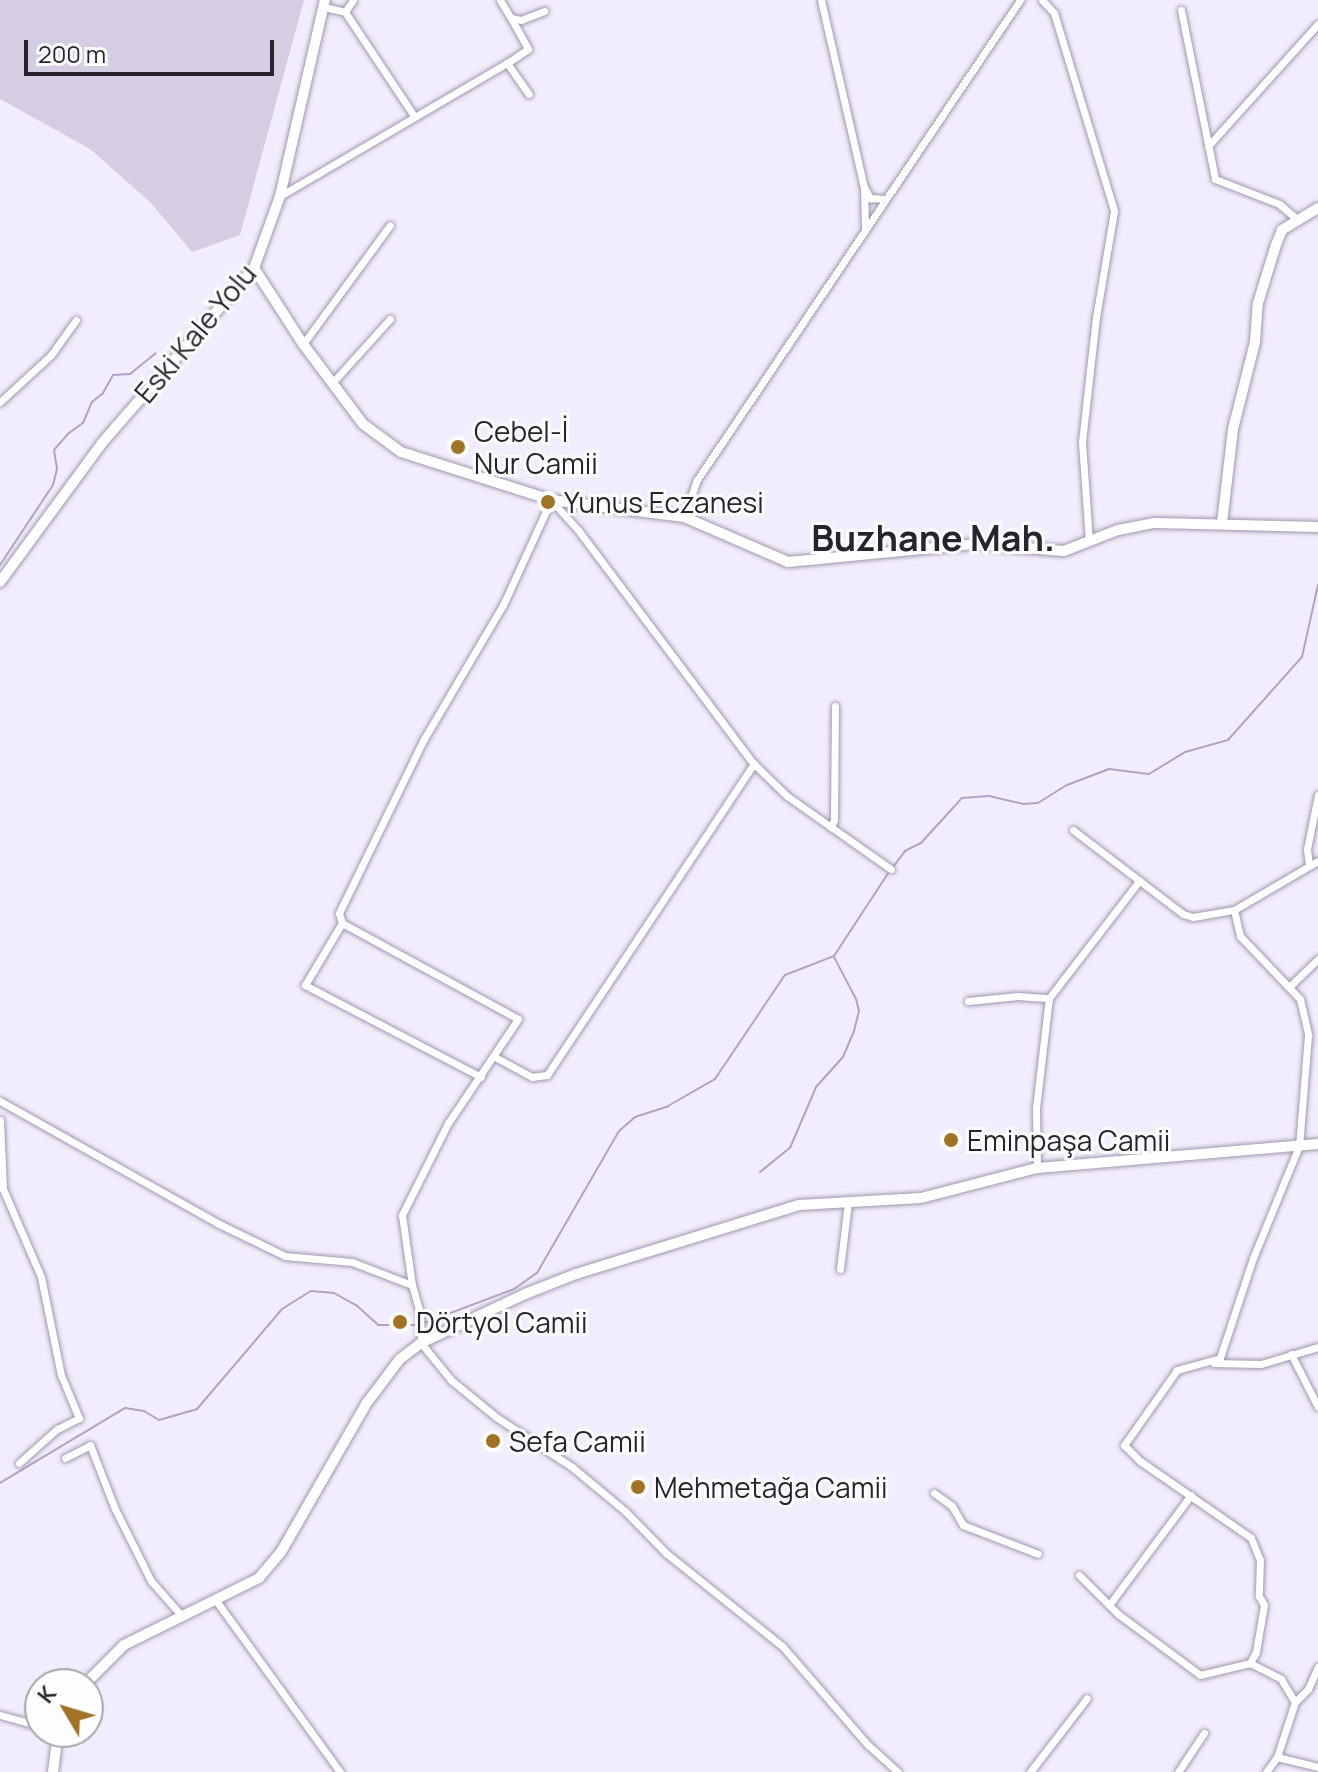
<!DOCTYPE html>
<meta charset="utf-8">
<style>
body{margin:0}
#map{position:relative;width:1318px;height:1772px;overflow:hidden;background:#f2edfc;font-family:Manrope,sans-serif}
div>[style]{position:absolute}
.green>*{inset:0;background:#d5cee2}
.stream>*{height:2px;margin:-1px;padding:0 1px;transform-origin:1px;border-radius:1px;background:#afa4c3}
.roads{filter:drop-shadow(0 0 2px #a098af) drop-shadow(0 0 2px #a098af)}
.street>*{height:7px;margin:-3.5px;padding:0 3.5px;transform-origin:3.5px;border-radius:3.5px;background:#fff}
.secondary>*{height:10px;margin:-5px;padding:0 5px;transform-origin:5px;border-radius:5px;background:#fff}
.dots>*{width:22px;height:22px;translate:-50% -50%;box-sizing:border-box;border:4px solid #fdfdfd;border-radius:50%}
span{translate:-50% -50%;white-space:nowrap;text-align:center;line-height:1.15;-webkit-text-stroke:6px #fdfdfd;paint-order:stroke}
.street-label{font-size:28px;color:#28242e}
.poi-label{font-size:28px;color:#28242e}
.left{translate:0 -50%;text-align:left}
.district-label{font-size:36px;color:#28242e;font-weight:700}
.north{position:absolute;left:24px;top:1668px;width:80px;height:80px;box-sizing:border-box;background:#fdfdfd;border:2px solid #a8a6aa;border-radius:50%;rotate:308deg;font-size:22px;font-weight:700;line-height:32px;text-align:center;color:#28242e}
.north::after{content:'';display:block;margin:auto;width:28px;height:36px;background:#a07325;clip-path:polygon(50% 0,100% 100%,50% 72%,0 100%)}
.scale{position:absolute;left:24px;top:40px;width:250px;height:36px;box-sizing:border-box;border:4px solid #28242e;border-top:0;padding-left:10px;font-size:24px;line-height:28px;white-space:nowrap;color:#28242e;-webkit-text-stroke:6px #fdfdfd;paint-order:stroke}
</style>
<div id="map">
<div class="green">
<i style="clip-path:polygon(0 0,304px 0,240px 235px,192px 252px,150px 202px,90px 149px,0 99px)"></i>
</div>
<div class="stream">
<i style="left:0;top:565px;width:96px;rotate:-56.5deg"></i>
<i style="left:53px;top:485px;width:16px;rotate:-76deg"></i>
<i style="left:57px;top:469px;width:19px;rotate:-99deg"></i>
<i style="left:54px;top:450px;width:23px;rotate:-49deg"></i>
<i style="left:69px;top:433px;width:17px;rotate:-36deg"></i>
<i style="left:83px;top:423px;width:23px;rotate:-67deg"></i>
<i style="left:92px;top:402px;width:14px;rotate:-39deg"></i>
<i style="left:103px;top:393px;width:21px;rotate:-61deg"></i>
<i style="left:113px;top:375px;width:17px;rotate:-3deg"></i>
<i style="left:130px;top:374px;width:33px;rotate:-39deg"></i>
<i style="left:893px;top:867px;width:20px;rotate:-53deg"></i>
<i style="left:905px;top:851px;width:18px;rotate:-27deg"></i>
<i style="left:921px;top:843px;width:61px;rotate:-47.7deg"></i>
<i style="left:962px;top:798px;width:27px;rotate:-4deg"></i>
<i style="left:989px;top:796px;width:35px;rotate:13deg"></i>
<i style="left:1023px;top:804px;width:15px;rotate:-4deg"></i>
<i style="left:1038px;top:803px;width:34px;rotate:-32deg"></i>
<i style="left:1067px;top:785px;width:45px;rotate:-20.9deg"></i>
<i style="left:1109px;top:769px;width:40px;rotate:7.1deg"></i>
<i style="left:1149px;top:774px;width:42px;rotate:-31.4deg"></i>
<i style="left:1185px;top:752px;width:45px;rotate:-15.6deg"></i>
<i style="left:1228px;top:740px;width:111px;rotate:-48.3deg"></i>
<i style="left:1302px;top:657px;width:74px;rotate:-77.5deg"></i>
<i style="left:760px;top:1172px;width:38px;rotate:-39deg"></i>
<i style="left:790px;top:1148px;width:66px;rotate:-66.9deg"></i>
<i style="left:816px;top:1087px;width:40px;rotate:-48deg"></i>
<i style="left:843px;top:1057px;width:28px;rotate:-67deg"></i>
<i style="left:854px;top:1031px;width:21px;rotate:-76deg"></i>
<i style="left:859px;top:1011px;width:12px;rotate:-104deg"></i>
<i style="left:856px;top:999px;width:47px;rotate:-117.6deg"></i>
<i style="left:424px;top:1323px;width:96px;rotate:-20.7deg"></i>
<i style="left:514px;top:1289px;width:28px;rotate:-35deg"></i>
<i style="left:537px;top:1273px;width:164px;rotate:-60deg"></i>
<i style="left:619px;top:1131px;width:21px;rotate:-41deg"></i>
<i style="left:635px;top:1117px;width:35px;rotate:-18deg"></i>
<i style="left:668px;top:1106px;width:54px;rotate:-29.9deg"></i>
<i style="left:715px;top:1079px;width:125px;rotate:-56.1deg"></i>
<i style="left:785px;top:975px;width:53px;rotate:-21.2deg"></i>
<i style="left:834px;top:956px;width:100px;rotate:-56.8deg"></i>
<i style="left:0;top:1483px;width:146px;rotate:-31deg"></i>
<i style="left:125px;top:1408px;width:19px;rotate:9deg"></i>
<i style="left:144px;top:1411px;width:17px;rotate:31deg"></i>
<i style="left:159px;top:1420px;width:40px;rotate:-16deg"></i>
<i style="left:197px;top:1409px;width:131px;rotate:-49.6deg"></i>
<i style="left:282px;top:1309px;width:34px;rotate:-32deg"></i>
<i style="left:311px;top:1291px;width:23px;rotate:5deg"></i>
<i style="left:334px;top:1293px;width:25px;rotate:29deg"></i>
<i style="left:356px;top:1305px;width:30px;rotate:42deg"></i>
<i style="left:378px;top:1325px;width:40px"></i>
</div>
<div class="roads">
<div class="street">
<i style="left:500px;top:0;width:21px;rotate:59deg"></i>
<i style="left:511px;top:18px;width:10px;rotate:11deg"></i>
<i style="left:521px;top:20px;width:25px;rotate:-21deg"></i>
<i style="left:821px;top:0;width:192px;rotate:77.1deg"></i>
<i style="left:1042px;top:0;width:18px;rotate:47deg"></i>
<i style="left:1054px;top:13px;width:207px;rotate:73.1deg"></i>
<i style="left:1114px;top:211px;width:108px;rotate:99.6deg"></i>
<i style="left:1096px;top:317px;width:126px;rotate:96.4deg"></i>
<i style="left:1082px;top:442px;width:99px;rotate:86deg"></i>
<i style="left:324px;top:7px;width:22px;rotate:13deg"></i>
<i style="left:345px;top:12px;width:125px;rotate:56.4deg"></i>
<i style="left:1181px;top:10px;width:172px;rotate:78.6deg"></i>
<i style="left:1215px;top:179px;width:69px;rotate:21.3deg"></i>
<i style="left:1279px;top:204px;width:23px;rotate:40deg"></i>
<i style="left:345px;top:12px;width:14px;rotate:-56deg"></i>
<i style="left:511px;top:18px;width:35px;rotate:61deg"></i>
<i style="left:528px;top:49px;width:25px;rotate:146deg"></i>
<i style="left:507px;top:63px;width:38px;rotate:55deg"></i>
<i style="left:1208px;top:146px;width:164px;rotate:-48deg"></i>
<i style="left:280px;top:196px;width:263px;rotate:-30.4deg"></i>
<i style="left:865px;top:228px;width:41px;rotate:-91.4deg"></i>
<i style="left:864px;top:187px;width:13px;rotate:61deg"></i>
<i style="left:870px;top:198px;width:15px;rotate:4deg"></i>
<i style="left:303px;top:344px;width:147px;rotate:-53.8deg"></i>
<i style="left:333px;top:382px;width:85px;rotate:-47.9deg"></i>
<i style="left:0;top:402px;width:69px;rotate:-42.7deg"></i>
<i style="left:51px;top:355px;width:43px;rotate:-54.5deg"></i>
<i style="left:684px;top:517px;width:39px;rotate:-71deg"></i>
<i style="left:697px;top:480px;width:579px;rotate:-56.06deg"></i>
<i style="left:831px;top:827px;width:8px;rotate:-67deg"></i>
<i style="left:834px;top:820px;width:114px;rotate:-89.5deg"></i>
<i style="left:1073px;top:830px;width:138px;rotate:37.4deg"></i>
<i style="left:1183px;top:914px;width:10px;rotate:17deg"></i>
<i style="left:1193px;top:917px;width:42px;rotate:-9.7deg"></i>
<i style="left:1234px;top:910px;width:97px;rotate:-30.3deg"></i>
<i style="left:1309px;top:864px;width:15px;rotate:-98deg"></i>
<i style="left:1307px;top:849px;width:55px;rotate:-78.5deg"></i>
<i style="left:1234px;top:910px;width:27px;rotate:77deg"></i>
<i style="left:1240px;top:936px;width:87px;rotate:46.4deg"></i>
<i style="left:1300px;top:999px;width:37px;rotate:77deg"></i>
<i style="left:1308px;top:1035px;width:111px;rotate:94.6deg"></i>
<i style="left:1299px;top:1146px;width:121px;rotate:112.3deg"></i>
<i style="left:1253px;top:1258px;width:105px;rotate:108.3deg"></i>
<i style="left:1220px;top:1358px;width:45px;rotate:164.4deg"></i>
<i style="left:1177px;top:1370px;width:92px;rotate:125.2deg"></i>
<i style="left:1124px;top:1445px;width:23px;rotate:45deg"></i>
<i style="left:1140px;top:1461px;width:135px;rotate:34.7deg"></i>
<i style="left:1251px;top:1538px;width:24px;rotate:68deg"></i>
<i style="left:1260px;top:1560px;width:36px;rotate:92deg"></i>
<i style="left:1259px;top:1596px;width:10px;rotate:61deg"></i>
<i style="left:1264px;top:1605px;width:48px;rotate:99.7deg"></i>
<i style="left:1256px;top:1652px;width:13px;rotate:119deg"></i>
<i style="left:342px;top:923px;width:200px;rotate:28.6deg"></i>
<i style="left:518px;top:1019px;width:125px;rotate:123.9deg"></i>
<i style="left:448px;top:1123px;width:103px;rotate:116.6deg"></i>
<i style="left:402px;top:1215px;width:71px;rotate:81.9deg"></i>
<i style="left:1289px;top:987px;width:40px;rotate:-44deg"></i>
<i style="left:968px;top:1001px;width:50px;rotate:-5.7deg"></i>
<i style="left:1018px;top:996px;width:31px;rotate:4deg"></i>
<i style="left:495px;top:1057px;width:42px;rotate:28.4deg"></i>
<i style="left:532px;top:1077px;width:15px;rotate:-8deg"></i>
<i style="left:547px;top:1075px;width:374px;rotate:-56.4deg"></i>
<i style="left:481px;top:1077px;width:199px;rotate:-152.4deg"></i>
<i style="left:305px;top:985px;width:72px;rotate:-59.2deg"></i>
<i style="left:342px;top:923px;width:10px;rotate:-107deg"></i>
<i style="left:339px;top:913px;width:194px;rotate:-64deg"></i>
<i style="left:424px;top:739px;width:156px;rotate:-59.5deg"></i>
<i style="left:503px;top:605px;width:115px;rotate:-65.4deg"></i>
<i style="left:551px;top:500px;width:40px;rotate:48deg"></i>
<i style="left:578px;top:530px;width:293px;rotate:53.1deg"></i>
<i style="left:754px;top:764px;width:46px;rotate:44.1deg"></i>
<i style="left:787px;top:796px;width:127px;rotate:35.1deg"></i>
<i style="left:0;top:1101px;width:249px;rotate:29.3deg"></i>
<i style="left:217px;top:1223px;width:76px;rotate:25.9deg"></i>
<i style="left:285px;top:1256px;width:67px;rotate:5.1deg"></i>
<i style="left:352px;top:1262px;width:64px;rotate:21deg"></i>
<i style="left:412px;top:1285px;width:29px;rotate:74deg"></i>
<i style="left:420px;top:1313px;width:30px;rotate:88deg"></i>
<i style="left:421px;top:1343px;width:48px;rotate:51deg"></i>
<i style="left:451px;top:1380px;width:58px;rotate:39.4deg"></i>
<i style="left:496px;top:1417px;width:91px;rotate:33.3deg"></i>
<i style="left:572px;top:1467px;width:69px;rotate:39.7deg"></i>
<i style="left:625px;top:1511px;width:60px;rotate:45.7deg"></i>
<i style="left:667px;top:1554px;width:149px;rotate:38.7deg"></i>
<i style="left:783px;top:1647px;width:130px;rotate:49.1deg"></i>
<i style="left:868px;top:1745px;width:40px;rotate:42deg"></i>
<i style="left:0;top:1120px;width:69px;rotate:87.5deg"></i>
<i style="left:3px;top:1189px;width:96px;rotate:66.6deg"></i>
<i style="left:41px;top:1277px;width:100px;rotate:78.5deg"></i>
<i style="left:61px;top:1375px;width:47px;rotate:67.3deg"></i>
<i style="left:79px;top:1418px;width:25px;rotate:153deg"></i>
<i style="left:57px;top:1429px;width:51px;rotate:138.2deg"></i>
<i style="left:1037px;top:1168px;width:60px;rotate:-91deg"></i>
<i style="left:1036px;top:1108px;width:111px;rotate:-83.3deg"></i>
<i style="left:1049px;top:998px;width:148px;rotate:-52.4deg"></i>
<i style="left:840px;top:1269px;width:67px;rotate:-83.2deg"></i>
<i style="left:1291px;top:1354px;width:59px;rotate:63deg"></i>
<i style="left:1214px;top:1363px;width:47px;rotate:1.2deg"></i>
<i style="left:1261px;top:1364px;width:59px;rotate:-16.6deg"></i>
<i style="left:65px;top:1458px;width:28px;rotate:-27deg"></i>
<i style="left:90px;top:1445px;width:69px;rotate:68.7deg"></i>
<i style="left:115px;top:1509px;width:80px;rotate:63.4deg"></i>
<i style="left:151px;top:1581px;width:47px;rotate:48.5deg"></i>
<i style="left:934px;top:1493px;width:22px;rotate:36deg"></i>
<i style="left:952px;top:1506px;width:22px;rotate:60deg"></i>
<i style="left:963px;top:1525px;width:80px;rotate:21.1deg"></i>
<i style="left:1079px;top:1575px;width:55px;rotate:45deg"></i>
<i style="left:1118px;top:1614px;width:102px;rotate:36.6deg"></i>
<i style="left:1200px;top:1675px;width:51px;rotate:-13.5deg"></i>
<i style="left:1250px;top:1663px;width:35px;rotate:27deg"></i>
<i style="left:1281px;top:1679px;width:27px;rotate:59deg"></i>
<i style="left:217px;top:1602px;width:210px;rotate:54.1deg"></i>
<i style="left:1109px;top:1605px;width:137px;rotate:-53.3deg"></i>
<i style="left:0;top:1715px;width:41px;rotate:15.4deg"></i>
<i style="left:1277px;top:1757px;width:58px;rotate:-71.9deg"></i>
<i style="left:1295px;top:1702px;width:18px;rotate:-45deg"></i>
<i style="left:1308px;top:1689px;width:24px;rotate:-66deg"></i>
<i style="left:1030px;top:1772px;width:93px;rotate:-52.4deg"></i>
<i style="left:1178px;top:1772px;width:47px;rotate:-56.3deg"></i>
<i style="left:1266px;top:1772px;width:19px;rotate:-54deg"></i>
<i style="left:1277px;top:1757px;width:42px;rotate:13.7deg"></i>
</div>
<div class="secondary">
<i style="left:254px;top:268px;width:90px;rotate:57.2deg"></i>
<i style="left:303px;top:344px;width:100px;rotate:53.1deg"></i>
<i style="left:363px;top:424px;width:47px;rotate:36.4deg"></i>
<i style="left:401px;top:452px;width:157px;rotate:17.7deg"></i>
<i style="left:551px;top:500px;width:134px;rotate:7.3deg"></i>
<i style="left:684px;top:517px;width:113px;rotate:23.4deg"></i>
<i style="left:788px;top:562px;width:189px;rotate:-5.5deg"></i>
<i style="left:976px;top:544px;width:88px;rotate:4.5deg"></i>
<i style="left:1064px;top:551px;width:58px;rotate:-21.3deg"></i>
<i style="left:1118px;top:530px;width:37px;rotate:-11deg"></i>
<i style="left:1154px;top:523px;width:164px;rotate:1.4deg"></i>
<i style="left:1222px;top:523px;width:95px;rotate:-83.3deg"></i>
<i style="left:1233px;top:429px;width:90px;rotate:-75.8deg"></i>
<i style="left:1255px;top:342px;width:39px;rotate:-86deg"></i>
<i style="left:1258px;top:303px;width:61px;rotate:-72.8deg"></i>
<i style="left:1276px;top:245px;width:16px;rotate:-68deg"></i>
<i style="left:1282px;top:230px;width:42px;rotate:-31.4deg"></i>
<i style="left:0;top:582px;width:172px;rotate:-53.7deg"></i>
<i style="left:102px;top:443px;width:232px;rotate:-49deg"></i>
<i style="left:254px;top:268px;width:77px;rotate:-70.1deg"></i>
<i style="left:280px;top:196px;width:201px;rotate:-77.1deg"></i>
<i style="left:85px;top:1684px;width:55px;rotate:-45deg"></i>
<i style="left:124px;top:1645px;width:151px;rotate:-26.4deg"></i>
<i style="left:259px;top:1578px;width:34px;rotate:-50deg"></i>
<i style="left:281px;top:1552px;width:171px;rotate:-60.1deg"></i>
<i style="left:366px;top:1404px;width:56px;rotate:-52.9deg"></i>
<i style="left:400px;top:1359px;width:26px;rotate:-37deg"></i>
<i style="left:421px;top:1343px;width:115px;rotate:-25.2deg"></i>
<i style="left:525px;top:1294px;width:55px;rotate:-21.4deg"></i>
<i style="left:576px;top:1274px;width:233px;rotate:-17.2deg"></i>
<i style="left:799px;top:1205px;width:122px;rotate:-3.3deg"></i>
<i style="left:921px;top:1198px;width:120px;rotate:-14.5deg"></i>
<i style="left:1037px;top:1168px;width:282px;rotate:-4.9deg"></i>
<i style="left:53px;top:1772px;width:40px;rotate:-82.9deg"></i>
</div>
</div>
<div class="dots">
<i style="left:458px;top:447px;background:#a07325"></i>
<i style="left:548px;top:502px;background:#a07325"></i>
<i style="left:951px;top:1140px;background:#a07325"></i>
<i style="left:400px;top:1322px;background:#a07325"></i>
<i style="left:493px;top:1441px;background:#a07325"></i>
<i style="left:638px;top:1487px;background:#a07325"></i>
</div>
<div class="street-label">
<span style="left:195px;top:333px;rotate:-50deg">Eski Kale Yolu</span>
</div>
<div class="poi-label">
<span class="left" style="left:474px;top:447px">Cebel-İ<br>Nur Camii</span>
<span class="left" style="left:564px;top:502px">Yunus Eczanesi</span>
<span class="left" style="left:967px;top:1140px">Eminpaşa Camii</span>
<span class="left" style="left:416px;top:1322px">Dörtyol Camii</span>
<span class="left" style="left:509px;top:1441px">Sefa Camii</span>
<span class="left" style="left:654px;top:1487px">Mehmetağa Camii</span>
</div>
<div class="district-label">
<span style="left:933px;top:538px">Buzhane Mah.</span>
</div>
<div class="north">K</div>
<div class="scale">200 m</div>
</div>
